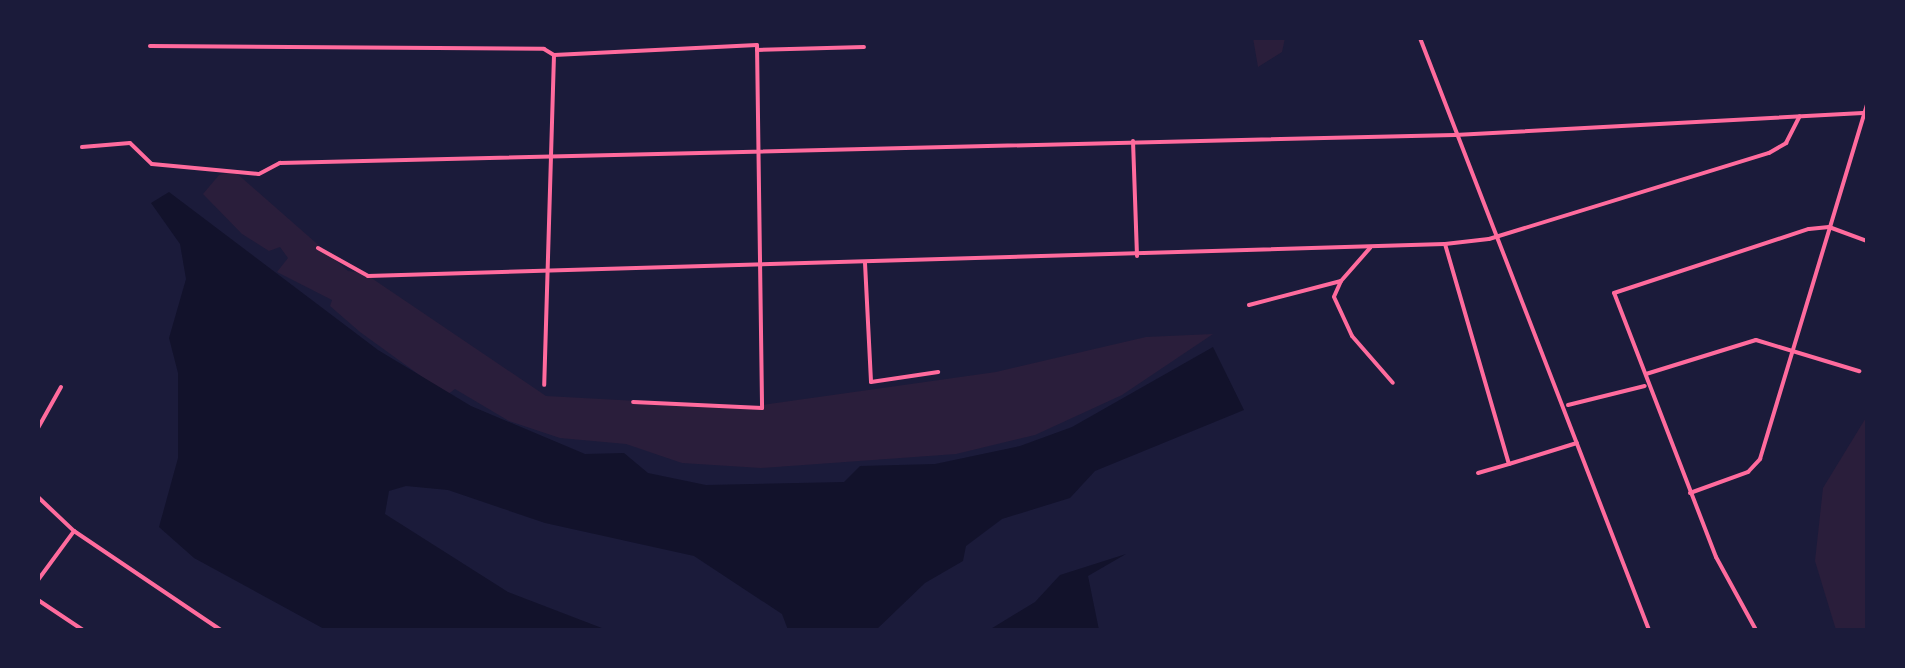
<!DOCTYPE html>
<style>
body{margin:0}
#map{position:relative;width:1905px;height:668px;overflow:hidden;background:#1b1b3a;font-family:"Playfair Display",serif}
div>[style]{position:absolute}
.green>*{inset:0;background:#2a1e3b}
.water>*{inset:0;background:#12122b}
.minor>*{height:4px;margin:-2px;padding:0 2px;transform-origin:2px;border-radius:2px;background:#ff6b9d}
span{translate:-50% -50%;white-space:nowrap;text-align:center;line-height:1.15;-webkit-text-stroke:6px #1b1b3a;paint-order:stroke}
.frame{position:absolute;inset:0;border:40px solid #1b1b3a;pointer-events:none}
</style>
<div id="map">
<div class="green">
<i style="clip-path:polygon(1253px 38px,1285px 38px,1282px 52px,1258px 67px)"></i>
<i style="clip-path:polygon(234px 171px,348px 271px,364px 273px,546px 396px,747px 407px,996px 372px,1146px 337px,1213px 334px,1122px 395px,1035px 435px,956px 454px,761px 468px,682px 463px,626px 444px,560px 438px,509px 421px,455px 389px,447px 395px,360px 332px,330px 306px,332px 300px,277px 272px,288px 258px,280px 247px,269px 251px,242px 234px,203px 194px,219px 175px)"></i>
<i style="clip-path:polygon(1867px 416px,1867px 630px,1836px 630px,1815px 561px,1823px 488px)"></i>
</div>
<div class="water">
<i style="clip-path:polygon(169px 192px,378px 350px,471px 406px,585px 454px,624px 453px,648px 473px,706px 485px,844px 482px,860px 466px,935px 464px,1020px 446px,1072px 427px,1213px 347px,1244px 410px,1095px 471px,1070px 498px,1002px 519px,966px 546px,963px 561px,925px 583px,876px 630px,788px 630px,782px 614px,694px 556px,545px 523px,448px 490px,406px 486px,389px 491px,385px 514px,508px 592px,607px 630px,326px 630px,194px 558px,159px 527px,178px 458px,178px 373px,169px 338px,186px 279px,180px 244px,151px 203px)"></i>
<i style="clip-path:polygon(1126px 554px,1088px 576px,1099px 630px,989px 630px,1035px 602px,1060px 575px)"></i>
</div>
<div class="minor">
<i style="left:1420px;top:38px;width:635px;rotate:68.85deg"></i>
<i style="left:150px;top:46px;width:394px;rotate:0.4deg"></i>
<i style="left:544px;top:49px;width:12px;rotate:31deg"></i>
<i style="left:554px;top:55px;width:330px;rotate:91.7deg"></i>
<i style="left:757px;top:50px;width:107px;rotate:-1.6deg"></i>
<i style="left:554px;top:55px;width:203px;rotate:-2.8deg"></i>
<i style="left:757px;top:45px;width:363px;rotate:89.2deg"></i>
<i style="left:762px;top:408px;width:129px;rotate:-177.3deg"></i>
<i style="left:1133px;top:141px;width:115px;rotate:88deg"></i>
<i style="left:82px;top:147px;width:48px;rotate:-4.8deg"></i>
<i style="left:130px;top:143px;width:30px;rotate:44deg"></i>
<i style="left:152px;top:164px;width:107px;rotate:5.3deg"></i>
<i style="left:259px;top:174px;width:24px;rotate:-28deg"></i>
<i style="left:280px;top:163px;width:1175px;rotate:-1.37deg"></i>
<i style="left:1455px;top:135px;width:413px;rotate:-3.1deg"></i>
<i style="left:1445px;top:244px;width:229px;rotate:73.8deg"></i>
<i style="left:1509px;top:464px;width:71px;rotate:-17.2deg"></i>
<i style="left:318px;top:248px;width:57px;rotate:29.2deg"></i>
<i style="left:368px;top:276px;width:1077px;rotate:-1.7deg"></i>
<i style="left:1445px;top:244px;width:44px;rotate:-6.5deg"></i>
<i style="left:1489px;top:239px;width:293px;rotate:-17.1deg"></i>
<i style="left:1769px;top:153px;width:20px;rotate:-30deg"></i>
<i style="left:1786px;top:143px;width:30px;rotate:-63deg"></i>
<i style="left:865px;top:263px;width:119px;rotate:87.1deg"></i>
<i style="left:871px;top:382px;width:68px;rotate:-8.5deg"></i>
<i style="left:1341px;top:281px;width:17px;rotate:114deg"></i>
<i style="left:1334px;top:297px;width:43px;rotate:65.2deg"></i>
<i style="left:1352px;top:336px;width:62px;rotate:48.9deg"></i>
<i style="left:1249px;top:305px;width:95px;rotate:-14.6deg"></i>
<i style="left:1341px;top:281px;width:44px;rotate:-48.7deg"></i>
<i style="left:1646px;top:374px;width:115px;rotate:-17.2deg"></i>
<i style="left:1756px;top:340px;width:108px;rotate:16.8deg"></i>
<i style="left:1568px;top:405px;width:79px;rotate:-13.9deg"></i>
<i style="left:38px;top:428px;width:47px;rotate:-60.7deg"></i>
<i style="left:1478px;top:473px;width:32px;rotate:-16deg"></i>
<i style="left:1690px;top:493px;width:62px;rotate:-19.9deg"></i>
<i style="left:1748px;top:472px;width:18px;rotate:-47deg"></i>
<i style="left:1760px;top:459px;width:371px;rotate:-73.2deg"></i>
<i style="left:38px;top:497px;width:50px;rotate:43.4deg"></i>
<i style="left:74px;top:531px;width:177px;rotate:34deg"></i>
<i style="left:38px;top:580px;width:61px;rotate:-53.7deg"></i>
<i style="left:38px;top:600px;width:54px;rotate:33.7deg"></i>
<i style="left:1756px;top:630px;width:83px;rotate:-118.7deg"></i>
<i style="left:1716px;top:557px;width:283px;rotate:-111.1deg"></i>
<i style="left:1614px;top:293px;width:205px;rotate:-18.2deg"></i>
<i style="left:1809px;top:229px;width:20px;rotate:-6deg"></i>
<i style="left:1829px;top:227px;width:40px;rotate:20.2deg"></i>
</div>
<div class="frame"></div>
</div>
